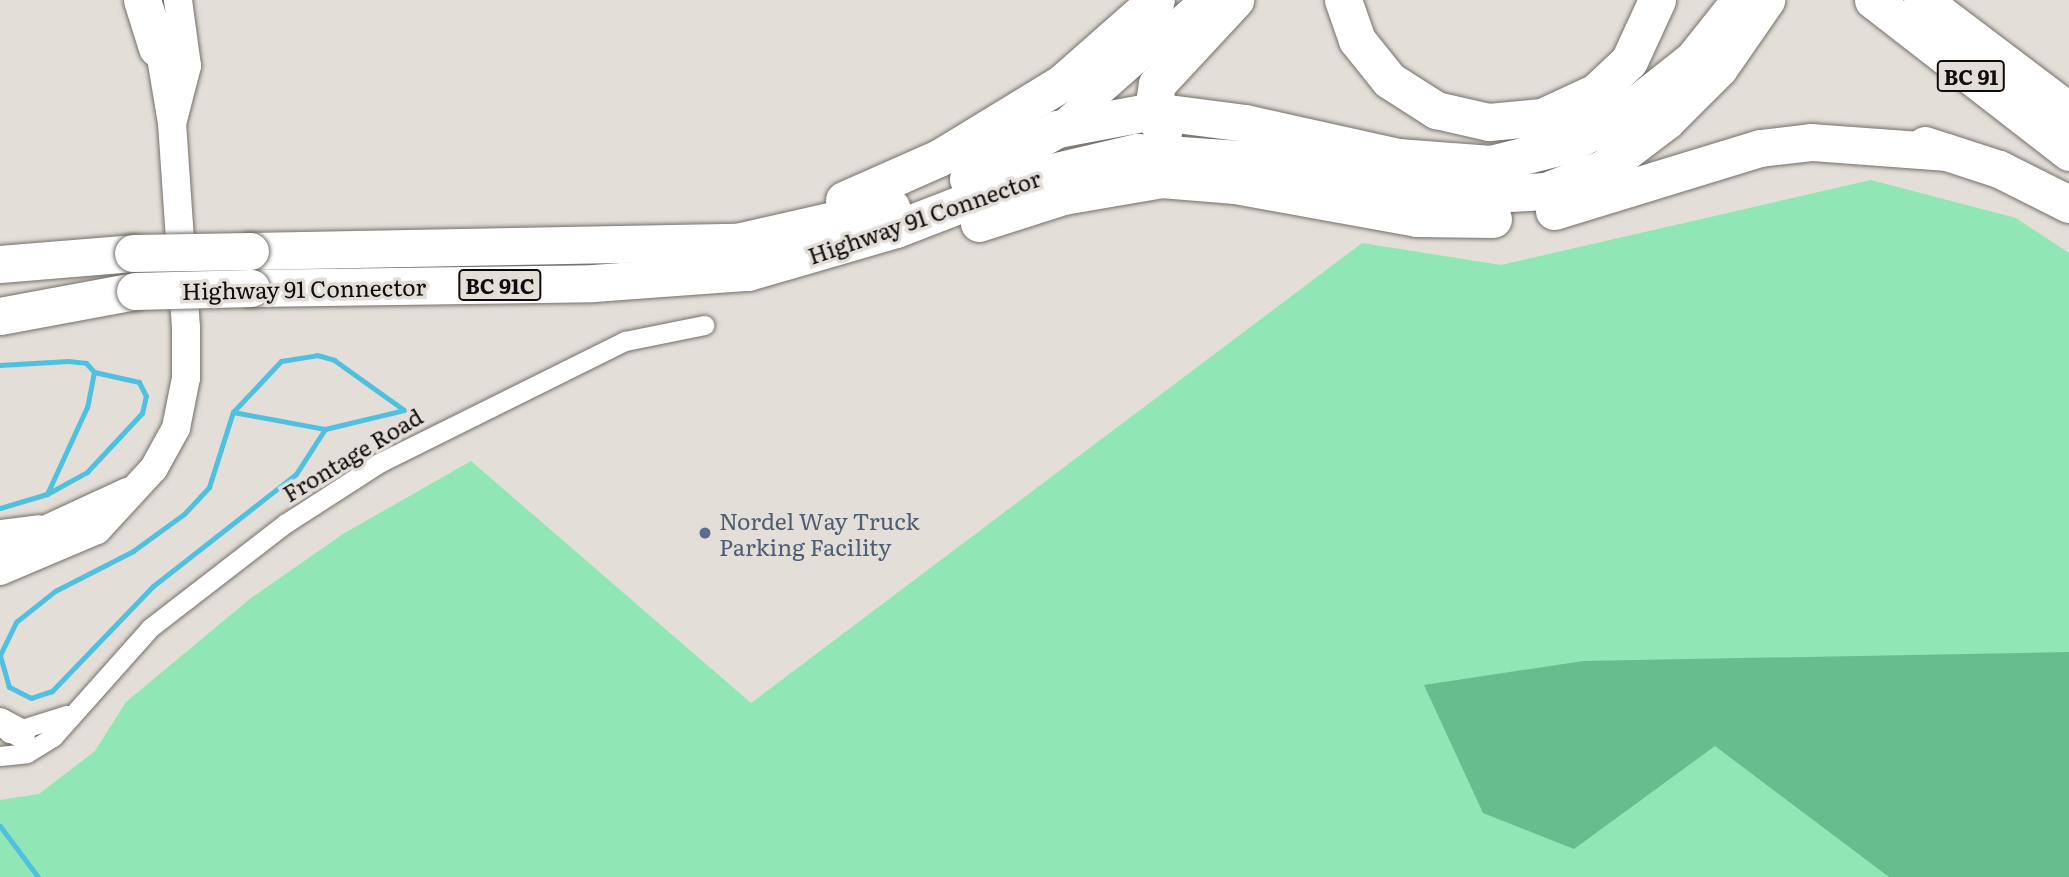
<!DOCTYPE html>
<style>
body{margin:0}
#map{position:relative;width:2069px;height:877px;overflow:hidden;background:#e4ded8;font-family:Literata,serif}
div>[style]{position:absolute}
.green>*{inset:0;background:#90e6b4}
.forest>*{inset:0;background:#67bd8d}
.stream>*{height:5px;margin:-2.5px;padding:0 2.5px;transform-origin:2.5px;border-radius:2.5px;background:#50c0e1}
.roads{filter:drop-shadow(0 0 2px #746f6a) drop-shadow(0 0 2px #746f6a)}
.street>*{height:19px;margin:-9.5px;padding:0 9.5px;transform-origin:9.5px;border-radius:9.5px;background:#fff}
.secondary>*{height:28px;margin:-14px;padding:0 14px;transform-origin:14px;border-radius:14px;background:#fff}
.highway>*{height:37px;margin:-18.5px;padding:0 18.5px;transform-origin:18.5px;border-radius:18.5px;background:#fff}
.bridges{filter:drop-shadow(0 0 2px #746f6a) drop-shadow(0 0 2px #746f6a)}
.highway-bridge>*{height:37px;margin:-18.5px;padding:0 18.5px;transform-origin:18.5px;border-radius:18.5px;background:#fff}
.dots>*{width:19px;height:19px;translate:-50% -50%;box-sizing:border-box;border:4px solid #e4ded8;border-radius:50%}
span{translate:-50% -50%;white-space:nowrap;text-align:center;line-height:1.15;-webkit-text-stroke:7px #e4ded8;paint-order:stroke}
.shield-label span{padding:2px 5px;background:#e4ded8;border:2px solid;border-radius:5px;-webkit-text-stroke-width:0}
.shield-label{font-size:21px;color:#0f0d0b;font-weight:700}
.street-label{font-size:23px;color:#0f0d0b}
.service-label{font-size:23px;color:#4e5e75}
.left{translate:0 -50%;text-align:left}
</style>
<div id="map">
<div class="green">
<i style="clip-path:polygon(1871px 180px,2016px 218px,2069px 253px,2069px 877px,0 877px,0 800px,39px 794px,95px 751px,126px 702px,251px 598px,343px 534px,471px 461px,751px 703px,1362px 243px,1501px 265px)"></i>
</div>
<div class="forest">
<i style="clip-path:polygon(2069px 652px,2069px 877px,1889px 877px,1715px 746px,1574px 849px,1483px 813px,1424px 685px,1583px 661px)"></i>
</div>
<div class="stream">
<i style="left:0;top:365px;width:68px;rotate:-3.4deg"></i>
<i style="left:68px;top:361px;width:18px;rotate:6deg"></i>
<i style="left:86px;top:363px;width:12px;rotate:48deg"></i>
<i style="left:94px;top:372px;width:36px;rotate:101deg"></i>
<i style="left:87px;top:407px;width:96px;rotate:114.7deg"></i>
<i style="left:233px;top:412px;width:94px;rotate:10.5deg"></i>
<i style="left:325px;top:429px;width:81px;rotate:-13.5deg"></i>
<i style="left:325px;top:429px;width:54px;rotate:122.8deg"></i>
<i style="left:296px;top:474px;width:182px;rotate:141.9deg"></i>
<i style="left:153px;top:586px;width:146px;rotate:133.9deg"></i>
<i style="left:52px;top:691px;width:22px;rotate:162deg"></i>
<i style="left:31px;top:698px;width:25px;rotate:-153deg"></i>
<i style="left:9px;top:687px;width:33px;rotate:-106deg"></i>
<i style="left:0;top:655px;width:37px;rotate:-64deg"></i>
<i style="left:16px;top:622px;width:50px;rotate:-38.5deg"></i>
<i style="left:55px;top:591px;width:88px;rotate:-27.1deg"></i>
<i style="left:133px;top:551px;width:63px;rotate:-36deg"></i>
<i style="left:184px;top:514px;width:37px;rotate:-47deg"></i>
<i style="left:209px;top:487px;width:79px;rotate:-72.3deg"></i>
<i style="left:233px;top:412px;width:70px;rotate:-46.7deg"></i>
<i style="left:281px;top:361px;width:36px;rotate:-9deg"></i>
<i style="left:317px;top:355px;width:18px;rotate:16deg"></i>
<i style="left:334px;top:360px;width:86px;rotate:35.5deg"></i>
<i style="left:0;top:508px;width:49px;rotate:-16.6deg"></i>
<i style="left:47px;top:494px;width:46px;rotate:-28.8deg"></i>
<i style="left:87px;top:472px;width:81px;rotate:-47deg"></i>
<i style="left:142px;top:413px;width:17px;rotate:-77deg"></i>
<i style="left:146px;top:396px;width:16px;rotate:-117deg"></i>
<i style="left:139px;top:382px;width:46px;rotate:-167.5deg"></i>
<i style="left:0;top:826px;width:64px;rotate:53.3deg"></i>
</div>
<div class="roads">
<div class="street">
<i style="left:9px;top:733px;width:60px;rotate:-17.5deg"></i>
<i style="left:0;top:756px;width:27px;rotate:-6deg"></i>
<i style="left:27px;top:753px;width:31px;rotate:-32deg"></i>
<i style="left:53px;top:737px;width:146px;rotate:-48.3deg"></i>
<i style="left:150px;top:628px;width:172px;rotate:-37.7deg"></i>
<i style="left:286px;top:523px;width:111px;rotate:-32.8deg"></i>
<i style="left:379px;top:463px;width:275px;rotate:-26.4deg"></i>
<i style="left:625px;top:341px;width:81px;rotate:-11.4deg"></i>
</div>
<div class="secondary">
<i style="left:173px;top:120px;width:56px;rotate:-75.5deg"></i>
<i style="left:187px;top:66px;width:67px;rotate:-97.8deg"></i>
<i style="left:1059px;top:128px;width:193px;rotate:-41.4deg"></i>
<i style="left:21px;top:541px;width:117px;rotate:-24.8deg"></i>
<i style="left:0;top:571px;width:105px;rotate:-22.9deg"></i>
<i style="left:97px;top:530px;width:84px;rotate:-47.4deg"></i>
<i style="left:154px;top:468px;width:46px;rotate:-61.2deg"></i>
<i style="left:176px;top:428px;width:51px;rotate:-78.7deg"></i>
<i style="left:186px;top:378px;width:50px;rotate:-90deg"></i>
<i style="left:186px;top:328px;width:205px;rotate:-93.9deg"></i>
<i style="left:172px;top:123px;width:97px;rotate:-99.5deg"></i>
<i style="left:0;top:722px;width:24px;rotate:28deg"></i>
</div>
<div class="highway">
<i style="left:142px;top:0;width:50px;rotate:72.6deg"></i>
<i style="left:1343px;top:0;width:42px;rotate:70.7deg"></i>
<i style="left:1357px;top:40px;width:51px;rotate:51.3deg"></i>
<i style="left:1389px;top:80px;width:56px;rotate:32.6deg"></i>
<i style="left:1436px;top:110px;width:54px;rotate:12.8deg"></i>
<i style="left:1489px;top:122px;width:53px;rotate:-5.4deg"></i>
<i style="left:1542px;top:117px;width:60px;rotate:-24.8deg"></i>
<i style="left:1596px;top:92px;width:45px;rotate:-43.2deg"></i>
<i style="left:1629px;top:61px;width:67px;rotate:-65.3deg"></i>
<i style="left:1873px;top:0;width:248px;rotate:37.8deg"></i>
<i style="left:1922px;top:0;width:184px;rotate:37.1deg"></i>
<i style="left:1163px;top:133px;width:24px;rotate:-114deg"></i>
<i style="left:1153px;top:111px;width:27px;rotate:-82deg"></i>
<i style="left:1157px;top:84px;width:115px;rotate:-47.1deg"></i>
<i style="left:1925px;top:145px;width:78px;rotate:18deg"></i>
<i style="left:1999px;top:169px;width:78px;rotate:26.6deg"></i>
<i style="left:968px;top:179px;width:102px;rotate:-29.3deg"></i>
<i style="left:1057px;top:129px;width:98px;rotate:-10.6deg"></i>
<i style="left:1153px;top:111px;width:93px;rotate:7.4deg"></i>
<i style="left:1245px;top:123px;width:157px;rotate:12.5deg"></i>
<i style="left:1398px;top:157px;width:93px;rotate:4.3deg"></i>
<i style="left:1491px;top:164px;width:77px;rotate:-14.2deg"></i>
<i style="left:1566px;top:145px;width:56px;rotate:-26.6deg"></i>
<i style="left:1616px;top:120px;width:98px;rotate:-38.4deg"></i>
<i style="left:1693px;top:59px;width:63px;rotate:-51.5deg"></i>
<i style="left:844px;top:200px;width:104px;rotate:-23.9deg"></i>
<i style="left:939px;top:158px;width:144px;rotate:-31.4deg"></i>
<i style="left:1062px;top:83px;width:125px;rotate:-41.4deg"></i>
<i style="left:1554px;top:211px;width:215px;rotate:-17deg"></i>
<i style="left:1760px;top:148px;width:51px;rotate:-6.7deg"></i>
<i style="left:1811px;top:142px;width:135px;rotate:4.2deg"></i>
<i style="left:979px;top:223px;width:88px;rotate:-17.8deg"></i>
<i style="left:1063px;top:196px;width:99px;rotate:-9.8deg"></i>
<i style="left:1161px;top:179px;width:74px;rotate:4.6deg"></i>
<i style="left:1235px;top:185px;width:184px;rotate:10.3deg"></i>
<i style="left:1416px;top:218px;width:77px;rotate:0.7deg"></i>
<i style="left:250px;top:251px;width:487px;rotate:-1.1deg"></i>
<i style="left:737px;top:242px;width:158px;rotate:-12.8deg"></i>
<i style="left:0;top:264px;width:133px;rotate:-4.7deg"></i>
<i style="left:251px;top:288px;width:342px;rotate:-0.8deg"></i>
<i style="left:593px;top:283px;width:155px;rotate:-4.1deg"></i>
<i style="left:748px;top:272px;width:154px;rotate:-16.2deg"></i>
<i style="left:896px;top:229px;width:145px;rotate:-21.1deg"></i>
<i style="left:1031px;top:177px;width:109px;rotate:-13.3deg"></i>
<i style="left:1137px;top:152px;width:102px;rotate:3.9deg"></i>
<i style="left:1239px;top:159px;width:220px;rotate:9.7deg"></i>
<i style="left:1456px;top:196px;width:90px;rotate:-3.2deg"></i>
<i style="left:1546px;top:191px;width:62px;rotate:-21.6deg"></i>
<i style="left:1604px;top:168px;width:78px;rotate:-37.2deg"></i>
<i style="left:1666px;top:121px;width:75px;rotate:-45deg"></i>
<i style="left:1719px;top:68px;width:83px;rotate:-55.3deg"></i>
<i style="left:0;top:316px;width:137px;rotate:-10.5deg"></i>
<i style="left:0;top:538px;width:38px;rotate:-7deg"></i>
</div>
</div>
<div class="bridges">
<div class="highway-bridge">
<i style="left:133px;top:253px;width:117px;rotate:-1deg"></i>
<i style="left:135px;top:291px;width:116px;rotate:-1.5deg"></i>
</div>
</div>
<div class="dots">
<i style="left:705px;top:533px;background:#5c6f8a"></i>
</div>
<div class="shield-label">
<span style="left:1971px;top:76px">BC 91</span>
<span style="left:500px;top:285px">BC 91C</span>
</div>
<div class="street-label">
<span style="left:924px;top:216px;rotate:-19deg">Highway 91 Connector</span>
<span style="left:304px;top:288px;rotate:-1deg">Highway 91 Connector</span>
<span style="left:352px;top:454px;rotate:-31deg">Frontage Road</span>
</div>
<div class="service-label">
<span class="left" style="left:719px;top:533px">Nordel Way Truck<br>Parking Facility</span>
</div>
</div>
